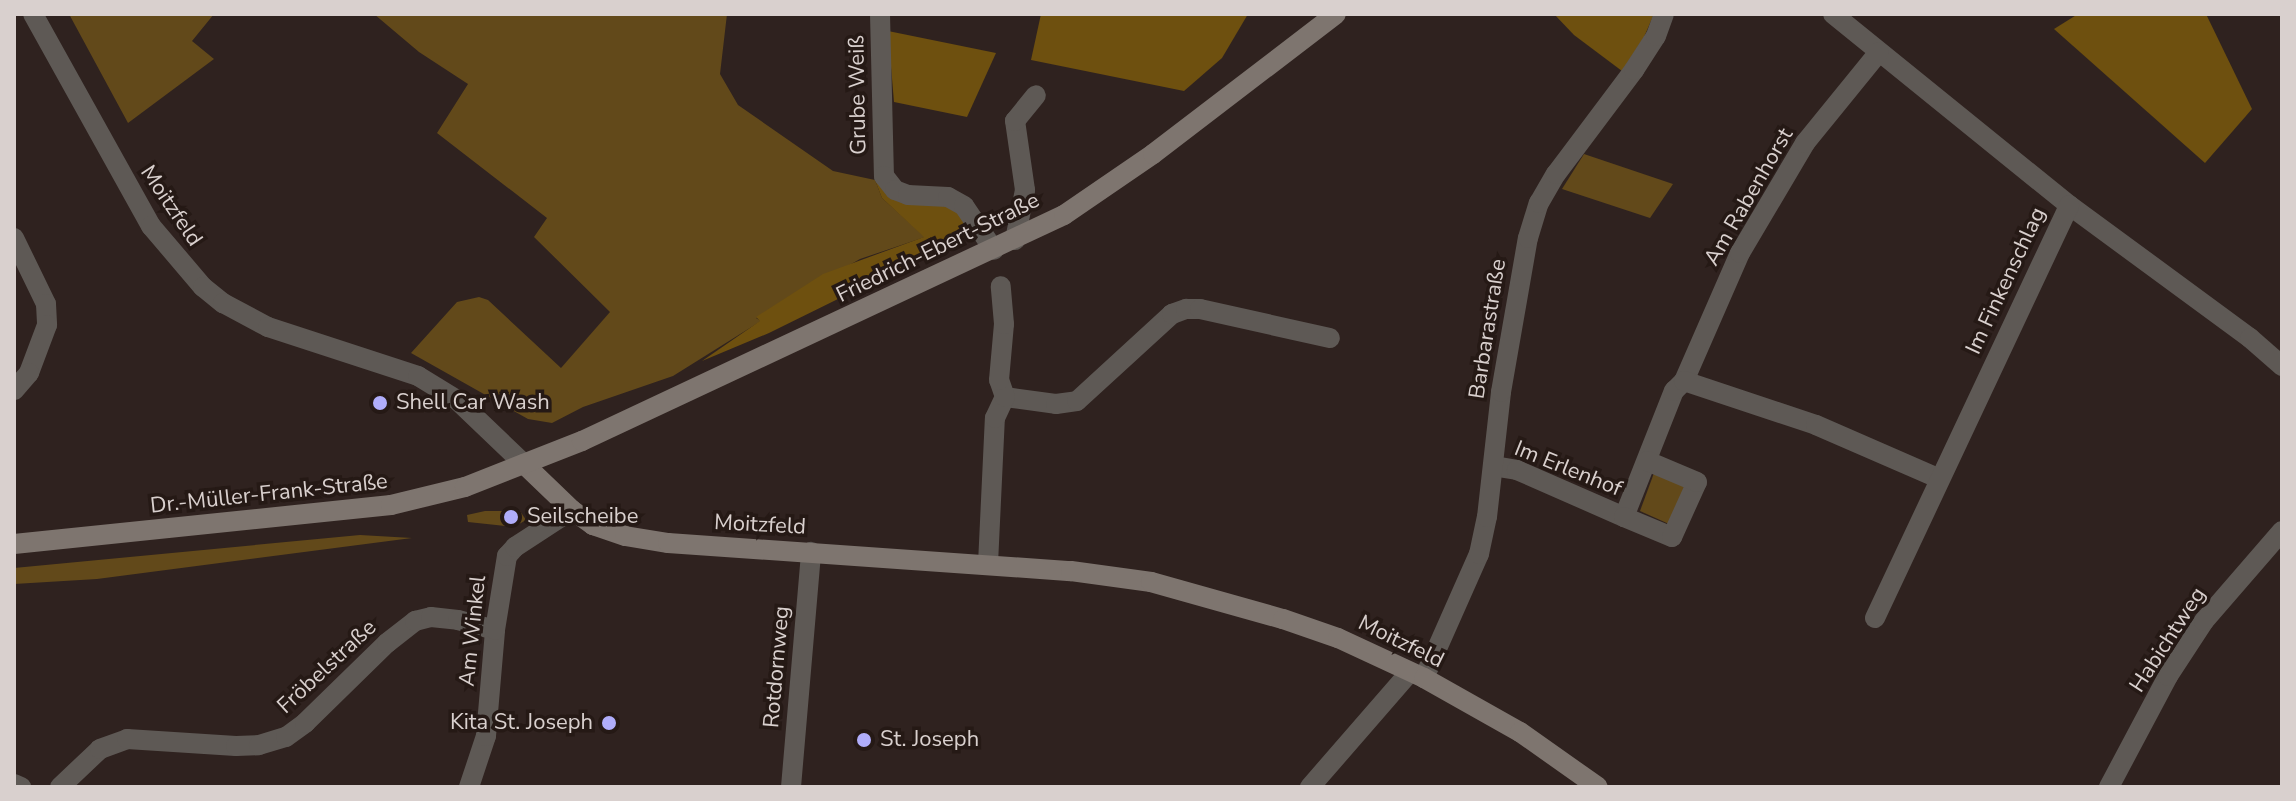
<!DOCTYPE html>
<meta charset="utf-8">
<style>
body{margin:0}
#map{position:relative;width:2296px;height:801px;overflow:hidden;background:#2f221f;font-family:"Nunito Sans",sans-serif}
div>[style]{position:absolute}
.green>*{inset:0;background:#62491a}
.forest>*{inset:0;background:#6e500f}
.minor>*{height:20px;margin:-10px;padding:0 10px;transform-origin:10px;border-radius:10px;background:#5e5955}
.tertiary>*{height:20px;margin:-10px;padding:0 10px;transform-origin:10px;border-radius:10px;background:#5e5955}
.secondary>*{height:20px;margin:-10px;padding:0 10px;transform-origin:10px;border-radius:10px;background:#7e756f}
.dots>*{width:22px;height:22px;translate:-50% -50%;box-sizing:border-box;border:4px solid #251915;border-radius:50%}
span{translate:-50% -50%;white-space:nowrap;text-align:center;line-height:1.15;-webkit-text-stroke:7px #251915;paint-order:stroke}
.street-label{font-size:22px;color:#d9d0ce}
.poi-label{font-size:22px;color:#d9d0ce}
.left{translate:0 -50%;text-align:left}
.right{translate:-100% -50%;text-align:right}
.frame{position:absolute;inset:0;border:16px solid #d9d0ce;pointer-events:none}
</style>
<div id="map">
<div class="green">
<i style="clip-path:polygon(69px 14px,214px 14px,192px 41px,214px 59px,128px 123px)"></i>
<i style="clip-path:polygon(374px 14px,727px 14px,720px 74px,738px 105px,833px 171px,875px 180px,882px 198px,925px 237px,860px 259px,756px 318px,761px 321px,673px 376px,583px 407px,552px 423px,528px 419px,411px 353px,457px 302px,479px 297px,488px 300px,561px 368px,610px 312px,534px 237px,547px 218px,437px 133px,468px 84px,419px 52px)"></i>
<i style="clip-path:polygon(1584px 154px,1673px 184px,1650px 218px,1562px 189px)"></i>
<i style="clip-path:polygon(1654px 473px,1685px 486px,1669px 524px,1640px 511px)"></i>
<i style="clip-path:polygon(485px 511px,520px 511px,526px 520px,514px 527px,468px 522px,467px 515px)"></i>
<i style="clip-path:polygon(360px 535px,412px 538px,97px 579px,14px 584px,14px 568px)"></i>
</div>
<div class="forest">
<i style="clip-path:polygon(1041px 14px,1248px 14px,1222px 58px,1184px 91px,1031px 60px)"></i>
<i style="clip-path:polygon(1554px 14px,1654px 14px,1644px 37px,1622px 71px,1574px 35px)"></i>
<i style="clip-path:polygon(2078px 14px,2206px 14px,2252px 109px,2205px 163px,2054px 29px)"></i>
<i style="clip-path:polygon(888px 31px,996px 53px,967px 117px,894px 102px)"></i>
<i style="clip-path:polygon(878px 177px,962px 208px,976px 231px,769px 333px,702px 361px,760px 321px,756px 317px,823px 274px,924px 237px,882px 198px,875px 180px)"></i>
</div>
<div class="minor">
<i style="left:880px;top:14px;width:162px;rotate:88.6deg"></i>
<i style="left:884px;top:176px;width:18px;rotate:52deg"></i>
<i style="left:895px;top:190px;width:14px;rotate:21deg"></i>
<i style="left:908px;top:195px;width:40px;rotate:2.9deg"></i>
<i style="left:948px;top:197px;width:18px;rotate:29deg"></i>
<i style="left:964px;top:206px;width:53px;rotate:55.7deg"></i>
<i style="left:1833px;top:14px;width:304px;rotate:39deg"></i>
<i style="left:2069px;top:205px;width:225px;rotate:36.3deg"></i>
<i style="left:2250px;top:338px;width:43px;rotate:41.2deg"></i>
<i style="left:14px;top:238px;width:73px;rotate:64.1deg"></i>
<i style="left:46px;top:304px;width:21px;rotate:87deg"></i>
<i style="left:47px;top:325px;width:51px;rotate:110.6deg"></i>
<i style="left:29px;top:373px;width:23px;rotate:131deg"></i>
<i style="left:1015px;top:240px;width:51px;rotate:-78.7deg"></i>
<i style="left:1025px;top:190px;width:70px;rotate:-98.2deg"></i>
<i style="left:1015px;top:121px;width:33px;rotate:-51deg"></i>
<i style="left:1684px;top:381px;width:140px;rotate:-66.4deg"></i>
<i style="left:1740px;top:253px;width:128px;rotate:-59.4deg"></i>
<i style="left:1805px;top:143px;width:117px;rotate:-50.9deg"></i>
<i style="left:1005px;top:397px;width:51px;rotate:7.8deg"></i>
<i style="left:1056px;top:404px;width:21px;rotate:-8deg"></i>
<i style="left:1077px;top:401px;width:129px;rotate:-42.5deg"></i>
<i style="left:1172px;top:314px;width:15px;rotate:-20deg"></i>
<i style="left:1186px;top:309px;width:14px"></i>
<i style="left:1200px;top:309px;width:133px;rotate:12.6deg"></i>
<i style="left:1493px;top:466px;width:24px;rotate:9deg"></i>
<i style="left:1517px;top:470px;width:117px;rotate:23.7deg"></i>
<i style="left:1624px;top:517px;width:136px;rotate:-68.4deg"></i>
<i style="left:1674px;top:391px;width:14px;rotate:-45deg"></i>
<i style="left:1684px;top:381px;width:139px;rotate:18.4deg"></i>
<i style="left:1816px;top:425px;width:135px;rotate:23.5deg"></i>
<i style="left:1624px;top:517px;width:52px;rotate:22.6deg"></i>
<i style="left:1672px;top:537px;width:60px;rotate:-65.6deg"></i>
<i style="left:1697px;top:482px;width:54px;rotate:-157.2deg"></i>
<i style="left:988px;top:564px;width:146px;rotate:-87.3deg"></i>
<i style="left:995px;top:418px;width:23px;rotate:-65deg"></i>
<i style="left:1005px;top:397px;width:18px;rotate:-109deg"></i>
<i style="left:999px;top:380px;width:56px;rotate:-84.9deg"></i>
<i style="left:1004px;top:324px;width:38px;rotate:-95deg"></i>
<i style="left:1875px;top:618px;width:456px;rotate:-64.8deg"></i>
<i style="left:1424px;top:678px;width:136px;rotate:-66.1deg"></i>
<i style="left:1479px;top:554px;width:38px;rotate:-78deg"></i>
<i style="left:1487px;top:517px;width:126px;rotate:-83.6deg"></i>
<i style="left:1501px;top:392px;width:156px;rotate:-80.1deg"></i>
<i style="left:1528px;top:238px;width:37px;rotate:-73deg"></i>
<i style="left:1539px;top:203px;width:34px;rotate:-60deg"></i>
<i style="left:1556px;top:174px;width:130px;rotate:-53.1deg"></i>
<i style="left:1634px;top:70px;width:40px;rotate:-57.1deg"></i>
<i style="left:1656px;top:36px;width:23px;rotate:-70deg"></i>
<i style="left:14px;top:784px;width:8px;rotate:23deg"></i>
<i style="left:60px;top:787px;width:55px;rotate:-43.5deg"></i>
<i style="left:100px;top:749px;width:29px;rotate:-20deg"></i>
<i style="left:127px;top:739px;width:109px;rotate:3.7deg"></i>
<i style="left:236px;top:746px;width:23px;rotate:-2deg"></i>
<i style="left:259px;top:745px;width:28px;rotate:-17deg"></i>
<i style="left:286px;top:737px;width:24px;rotate:-36deg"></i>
<i style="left:305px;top:723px;width:115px;rotate:-44.3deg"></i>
<i style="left:387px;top:643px;width:36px;rotate:-38deg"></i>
<i style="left:415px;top:621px;width:16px;rotate:-14deg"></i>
<i style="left:431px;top:617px;width:27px;rotate:6deg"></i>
<i style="left:458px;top:620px;width:38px;rotate:15deg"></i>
<i style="left:469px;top:787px;width:54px;rotate:-71.6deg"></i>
<i style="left:486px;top:736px;width:106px;rotate:-85.1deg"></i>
<i style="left:495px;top:630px;width:75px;rotate:-80.8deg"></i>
<i style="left:507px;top:556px;width:12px;rotate:-48deg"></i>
<i style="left:515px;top:547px;width:68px;rotate:-33deg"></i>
<i style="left:791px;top:787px;width:236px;rotate:-85.1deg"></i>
<i style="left:1310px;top:787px;width:152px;rotate:-49deg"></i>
<i style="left:2109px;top:787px;width:126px;rotate:-62deg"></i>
<i style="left:2168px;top:676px;width:66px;rotate:-56.8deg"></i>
<i style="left:2204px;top:621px;width:119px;rotate:-49.1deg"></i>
</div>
<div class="tertiary">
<i style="left:33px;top:14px;width:243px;rotate:60.9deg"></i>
<i style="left:151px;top:226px;width:80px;rotate:49.6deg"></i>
<i style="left:203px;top:287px;width:26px;rotate:39deg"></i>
<i style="left:223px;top:303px;width:51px;rotate:28.1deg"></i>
<i style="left:268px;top:327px;width:158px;rotate:18.1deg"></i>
<i style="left:418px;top:376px;width:46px;rotate:31.6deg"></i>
<i style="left:457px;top:400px;width:93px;rotate:43.7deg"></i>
</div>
<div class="secondary">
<i style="left:524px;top:464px;width:66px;rotate:43.8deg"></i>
<i style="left:572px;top:510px;width:26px;rotate:36deg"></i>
<i style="left:593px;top:525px;width:34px;rotate:19deg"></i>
<i style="left:625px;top:536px;width:44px;rotate:9.2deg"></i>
<i style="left:668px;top:543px;width:404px;rotate:4deg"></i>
<i style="left:1071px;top:571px;width:81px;rotate:7.8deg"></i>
<i style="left:1151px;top:582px;width:137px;rotate:15.7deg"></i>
<i style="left:1283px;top:619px;width:58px;rotate:19.1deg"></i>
<i style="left:1338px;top:638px;width:95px;rotate:24.9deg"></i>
<i style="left:1424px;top:678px;width:110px;rotate:29.4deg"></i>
<i style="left:1520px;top:732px;width:95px;rotate:35.2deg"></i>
<i style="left:14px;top:544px;width:379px;rotate:-5.9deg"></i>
<i style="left:391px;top:505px;width:76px;rotate:-13.7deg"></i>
<i style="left:465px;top:487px;width:126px;rotate:-21.5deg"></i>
<i style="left:582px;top:441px;width:532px;rotate:-25.12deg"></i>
<i style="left:1064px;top:215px;width:108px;rotate:-34.4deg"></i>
<i style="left:1153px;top:154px;width:230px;rotate:-37.4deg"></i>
</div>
<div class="dots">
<i style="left:380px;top:403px;background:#b0adfa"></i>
<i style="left:511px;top:517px;background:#b0adfa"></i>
<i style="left:609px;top:723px;background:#b0adfa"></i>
<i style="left:864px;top:740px;background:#b0adfa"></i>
</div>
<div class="street-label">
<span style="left:858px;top:95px;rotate:-91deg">Grube Weiß</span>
<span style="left:1749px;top:197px;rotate:-60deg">Am Rabenhorst</span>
<span style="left:171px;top:206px;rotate:56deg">Moitzfeld</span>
<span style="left:938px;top:248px;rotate:-26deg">Friedrich-Ebert-Straße</span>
<span style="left:2006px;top:281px;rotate:-65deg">Im Finkenschlag</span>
<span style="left:1488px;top:329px;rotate:-81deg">Barbarastraße</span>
<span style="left:1568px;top:469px;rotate:22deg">Im Erlenhof</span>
<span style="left:269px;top:494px;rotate:-6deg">Dr.-Müller-Frank-Straße</span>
<span style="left:760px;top:525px;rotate:3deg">Moitzfeld</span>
<span style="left:473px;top:631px;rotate:-84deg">Am Winkel</span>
<span style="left:2168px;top:640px;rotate:-57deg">Habichtweg</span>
<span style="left:1401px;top:642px;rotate:26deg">Moitzfeld</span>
<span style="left:327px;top:667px;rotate:-43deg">Fröbelstraße</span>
<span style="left:777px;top:667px;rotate:-85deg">Rotdornweg</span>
</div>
<div class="poi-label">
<span class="left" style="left:396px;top:403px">Shell Car Wash</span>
<span class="left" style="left:527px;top:517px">Seilscheibe</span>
<span class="right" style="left:593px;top:723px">Kita St. Joseph</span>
<span class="left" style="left:880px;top:740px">St. Joseph</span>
</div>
<div class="frame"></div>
</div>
